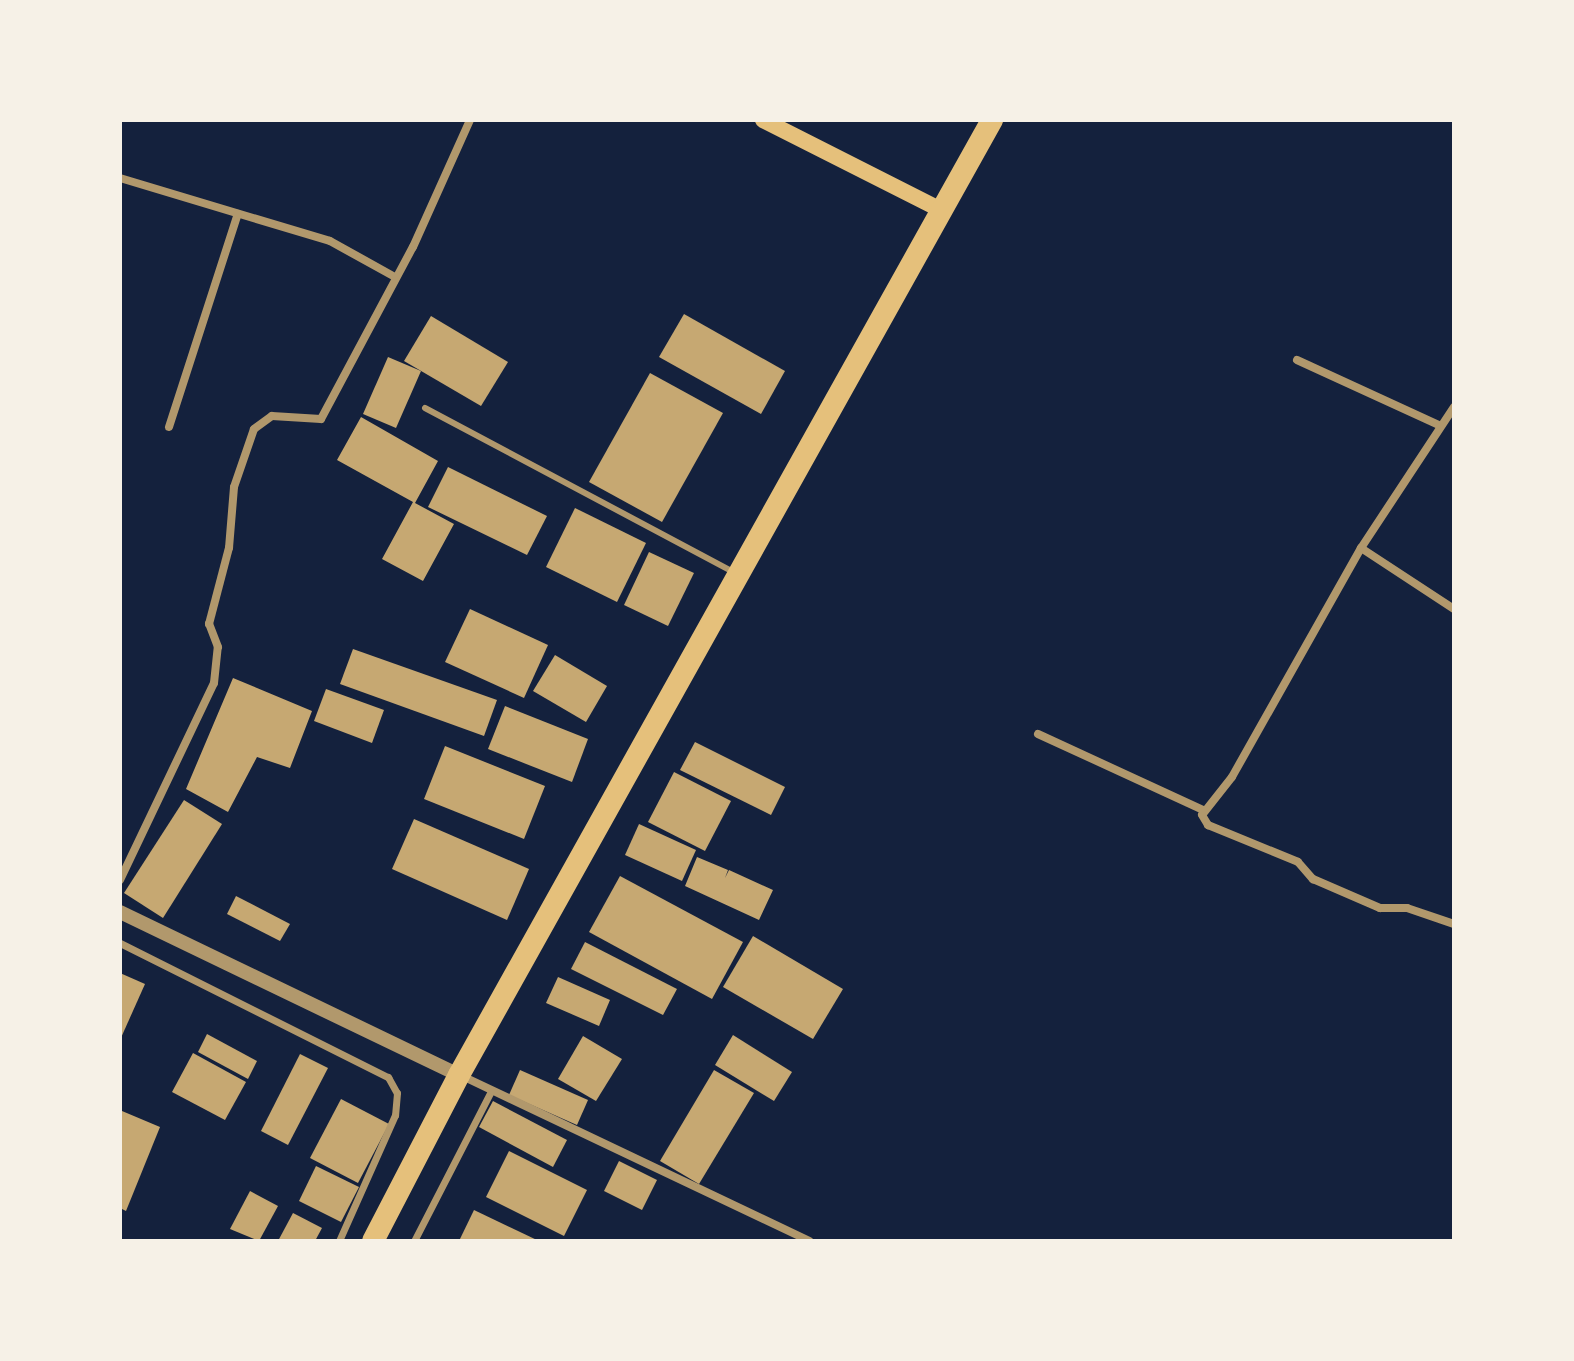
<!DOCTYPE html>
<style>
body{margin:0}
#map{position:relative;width:1574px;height:1361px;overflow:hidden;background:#14213d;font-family:"Titillium Web",sans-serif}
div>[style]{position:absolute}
.building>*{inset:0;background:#c6a872}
.service>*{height:6px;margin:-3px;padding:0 3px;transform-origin:3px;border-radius:3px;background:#b1986c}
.pedestrian>*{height:7px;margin:-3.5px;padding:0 3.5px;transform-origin:3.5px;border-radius:3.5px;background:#b1986c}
.minor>*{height:8px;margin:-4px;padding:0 4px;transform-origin:4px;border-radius:4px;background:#b1986c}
.tertiary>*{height:14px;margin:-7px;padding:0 7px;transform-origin:7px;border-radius:7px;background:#b1986c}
.secondary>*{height:16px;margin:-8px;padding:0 8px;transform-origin:8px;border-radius:8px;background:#e5c07b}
.trunk>*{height:22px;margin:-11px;padding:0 11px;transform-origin:11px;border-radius:11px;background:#e5c07b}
span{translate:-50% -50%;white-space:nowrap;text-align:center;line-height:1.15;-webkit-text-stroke:7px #f6f1e7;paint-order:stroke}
.frame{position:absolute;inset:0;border:122px solid #f6f1e7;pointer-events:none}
</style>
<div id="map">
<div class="building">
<i style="clip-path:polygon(684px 314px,785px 371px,761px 414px,659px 357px)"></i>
<i style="clip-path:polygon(431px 316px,508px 362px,481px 406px,404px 361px)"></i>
<i style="clip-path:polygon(388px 357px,421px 371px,396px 428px,363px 414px)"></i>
<i style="clip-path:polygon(650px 373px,723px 413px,662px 522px,589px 482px)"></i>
<i style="clip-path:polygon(361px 417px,438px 461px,415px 503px,454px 524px,423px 581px,382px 559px,413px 502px,337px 460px)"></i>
<i style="clip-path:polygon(448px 467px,547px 516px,527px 555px,428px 507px)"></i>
<i style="clip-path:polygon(575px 508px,646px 543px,617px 602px,546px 567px)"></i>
<i style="clip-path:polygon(649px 552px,694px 573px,668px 626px,624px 605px)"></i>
<i style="clip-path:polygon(470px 609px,548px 645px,524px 698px,445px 662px)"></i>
<i style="clip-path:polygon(353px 649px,497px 700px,484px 736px,340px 684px)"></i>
<i style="clip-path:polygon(555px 655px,607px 686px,586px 722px,533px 691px)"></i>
<i style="clip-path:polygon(233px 678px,312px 711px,290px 768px,257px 757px,228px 812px,186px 789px)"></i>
<i style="clip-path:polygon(326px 689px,384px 710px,372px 743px,314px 721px)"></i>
<i style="clip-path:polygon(505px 706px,588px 739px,572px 782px,488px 749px)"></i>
<i style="clip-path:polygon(695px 742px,785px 787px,771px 815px,680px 770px)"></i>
<i style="clip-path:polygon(445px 746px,545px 786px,524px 839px,424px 799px)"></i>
<i style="clip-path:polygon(674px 772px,731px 801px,705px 851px,648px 822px)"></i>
<i style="clip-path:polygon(184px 800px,222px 824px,163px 918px,124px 893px)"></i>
<i style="clip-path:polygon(414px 819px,529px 869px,507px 920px,392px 869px)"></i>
<i style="clip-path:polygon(639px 824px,696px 850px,682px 881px,625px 855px)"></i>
<i style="clip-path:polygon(697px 857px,728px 870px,725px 878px,729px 870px,773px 890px,759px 920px,685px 886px)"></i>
<i style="clip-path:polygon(620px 876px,743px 942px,712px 999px,589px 932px)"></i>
<i style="clip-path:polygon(236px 896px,290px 924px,280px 941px,227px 914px)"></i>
<i style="clip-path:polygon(753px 936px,843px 989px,813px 1039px,723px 987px)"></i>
<i style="clip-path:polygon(585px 942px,677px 989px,663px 1015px,571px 969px)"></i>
<i style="clip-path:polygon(120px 973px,145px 984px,120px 1040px)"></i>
<i style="clip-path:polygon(558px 977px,610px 1000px,599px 1026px,546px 1003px)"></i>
<i style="clip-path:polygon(207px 1034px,257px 1061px,248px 1079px,198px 1052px)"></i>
<i style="clip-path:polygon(733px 1035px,792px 1072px,774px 1101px,715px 1065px)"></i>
<i style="clip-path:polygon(583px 1036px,622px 1059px,596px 1101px,558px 1079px)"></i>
<i style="clip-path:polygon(193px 1053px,246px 1082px,225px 1120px,172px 1092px)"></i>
<i style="clip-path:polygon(300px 1054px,328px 1068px,288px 1145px,261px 1131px)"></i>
<i style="clip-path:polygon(520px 1070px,588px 1100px,577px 1125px,509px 1095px)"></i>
<i style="clip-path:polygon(714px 1070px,754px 1093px,699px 1184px,660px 1161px)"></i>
<i style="clip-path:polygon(341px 1099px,389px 1124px,358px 1183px,310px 1158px)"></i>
<i style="clip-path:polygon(493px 1101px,567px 1140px,553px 1167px,479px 1127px)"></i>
<i style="clip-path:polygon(122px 1111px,160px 1127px,126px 1211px,120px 1208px)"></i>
<i style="clip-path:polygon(509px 1151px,587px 1190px,564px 1236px,486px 1197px)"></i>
<i style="clip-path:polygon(619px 1161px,657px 1180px,642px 1210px,604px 1191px)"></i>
<i style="clip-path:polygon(316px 1166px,359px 1187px,341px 1222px,299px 1201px)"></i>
<i style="clip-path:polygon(250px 1191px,278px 1206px,259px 1241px,230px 1229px)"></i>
<i style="clip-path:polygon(474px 1210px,539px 1241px,459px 1241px)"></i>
<i style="clip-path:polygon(293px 1213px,322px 1228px,315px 1241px,278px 1241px)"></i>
</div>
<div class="service">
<i style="left:425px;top:408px;width:350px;rotate:28deg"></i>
</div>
<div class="pedestrian">
<i style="left:120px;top:943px;width:300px;rotate:26.6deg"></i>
<i style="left:388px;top:1077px;width:18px;rotate:61deg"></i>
<i style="left:397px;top:1093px;width:22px;rotate:95deg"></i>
<i style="left:395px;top:1115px;width:138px;rotate:114deg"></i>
<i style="left:414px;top:1241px;width:169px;rotate:-62.8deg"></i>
</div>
<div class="minor">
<i style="left:120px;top:178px;width:219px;rotate:16.7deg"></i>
<i style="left:330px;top:241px;width:74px;rotate:29deg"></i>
<i style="left:1297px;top:360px;width:158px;rotate:24.6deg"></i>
<i style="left:1454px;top:407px;width:169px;rotate:123.4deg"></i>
<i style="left:1361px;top:548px;width:263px;rotate:119.4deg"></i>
<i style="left:1232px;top:777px;width:48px;rotate:128.3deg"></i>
<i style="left:1202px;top:815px;width:12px;rotate:59deg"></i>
<i style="left:1208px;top:825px;width:97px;rotate:22.3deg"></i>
<i style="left:1298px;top:862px;width:23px;rotate:49deg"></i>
<i style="left:1313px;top:879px;width:73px;rotate:23.4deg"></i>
<i style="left:1380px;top:908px;width:27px"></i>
<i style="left:1407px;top:908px;width:50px;rotate:18.8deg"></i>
<i style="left:169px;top:427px;width:224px;rotate:-72.1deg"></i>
<i style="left:1361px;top:548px;width:111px;rotate:33.3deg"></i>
<i style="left:1038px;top:734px;width:182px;rotate:24.7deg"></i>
<i style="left:120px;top:880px;width:218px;rotate:-64.5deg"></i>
<i style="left:214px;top:683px;width:36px;rotate:-84deg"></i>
<i style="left:218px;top:647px;width:25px;rotate:-111deg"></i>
<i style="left:209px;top:624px;width:79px;rotate:-75.3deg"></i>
<i style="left:229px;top:548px;width:61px;rotate:-85.3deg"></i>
<i style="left:234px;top:487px;width:61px;rotate:-71deg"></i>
<i style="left:254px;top:429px;width:22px;rotate:-36deg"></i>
<i style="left:272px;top:416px;width:49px;rotate:3.5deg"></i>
<i style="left:321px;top:419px;width:195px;rotate:-61.9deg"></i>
<i style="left:413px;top:247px;width:139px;rotate:-65.8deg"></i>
<i style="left:460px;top:1075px;width:387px;rotate:25.4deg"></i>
</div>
<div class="tertiary">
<i style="left:120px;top:912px;width:376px;rotate:25.7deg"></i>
</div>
<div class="secondary">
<i style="left:763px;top:120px;width:197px;rotate:26.8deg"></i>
</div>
<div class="trunk">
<i style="left:373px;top:1241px;width:187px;rotate:-62.6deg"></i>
<i style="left:459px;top:1075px;width:1094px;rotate:-60.83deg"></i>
</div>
<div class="frame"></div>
</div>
